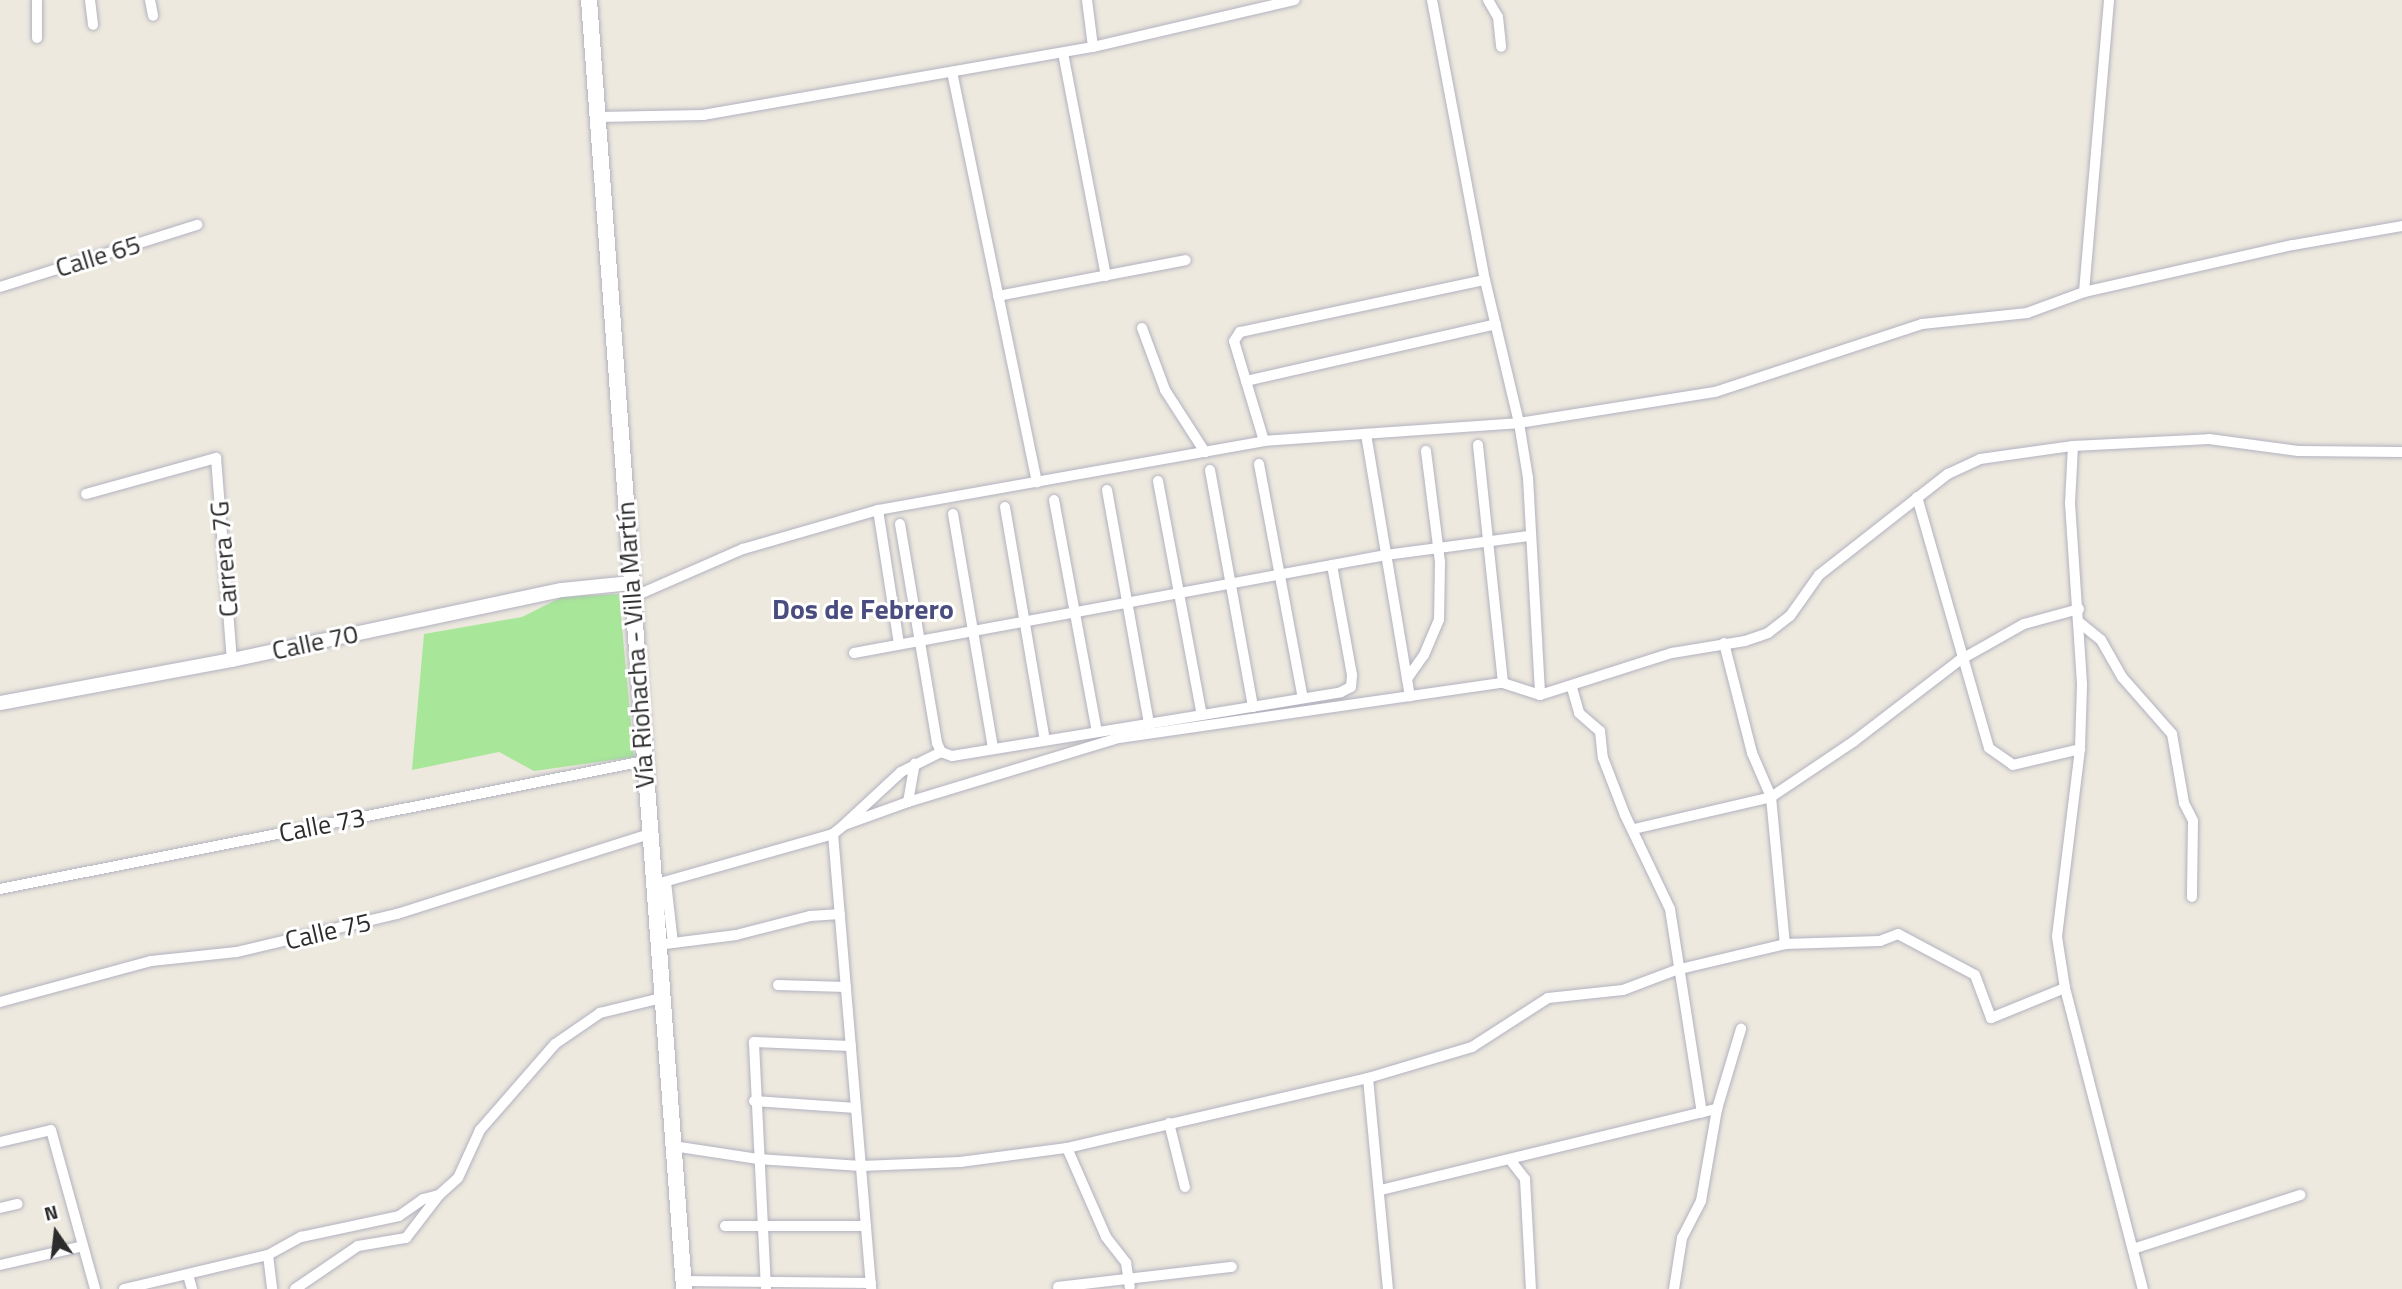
<!DOCTYPE html>
<meta charset="utf-8">
<style>
body{margin:0}
#map{position:relative;width:2402px;height:1289px;overflow:hidden;background:#eee9de;font-family:"Titillium Web",sans-serif}
div>[style]{position:absolute}
.green>*{inset:0;background:#a8e699}
.roads{filter:drop-shadow(0 0 2px #b2b2c0) drop-shadow(0 0 2px #b2b2c0)}
.minor>*{height:10px;margin:-5px;padding:0 5px;transform-origin:5px;border-radius:5px;background:#fff}
.tertiary>*{height:14px;margin:-7px;padding:0 7px;transform-origin:7px;border-radius:7px;background:#fff}
.secondary>*{height:16px;margin:-8px;padding:0 8px;transform-origin:8px;border-radius:8px;background:#fff}
span{translate:-50% -50%;white-space:nowrap;text-align:center;line-height:1.15;-webkit-text-stroke:6px #fff;paint-order:stroke}
.street-label{font-size:26px;color:#2c2c2c}
.neighbourhood-label{font-size:28px;color:#4a4c7f;font-weight:700}
.north{position:absolute;left:21px;top:1198px;width:70px;height:70px;-webkit-text-stroke:5px #fff;paint-order:stroke;rotate:346deg;font-size:19px;font-weight:700;line-height:28px;text-align:center;color:#2c2c2c}
.north::after{content:'';display:block;margin:auto;width:24px;height:32px;background:#2c2c2c;clip-path:polygon(50% 0,100% 100%,50% 72%,0 100%)}
</style>
<div id="map">
<div class="green">
<i style="clip-path:polygon(619px 594px,634px 757px,534px 771px,499px 752px,412px 770px,424px 634px,522px 617px,562px 597px)"></i>
</div>
<div class="roads">
<div class="minor">
<i style="left:37px;top:0;width:38px;rotate:90deg"></i>
<i style="left:90px;top:0;width:25px;rotate:83deg"></i>
<i style="left:150px;top:0;width:16px;rotate:79deg"></i>
<i style="left:1087px;top:0;width:47px;rotate:82.7deg"></i>
<i style="left:1432px;top:0;width:285px;rotate:79.3deg"></i>
<i style="left:1485px;top:280px;width:147px;rotate:76.6deg"></i>
<i style="left:1519px;top:423px;width:56px;rotate:80.7deg"></i>
<i style="left:1528px;top:478px;width:217px;rotate:86.8deg"></i>
<i style="left:1488px;top:0;width:20px;rotate:60deg"></i>
<i style="left:1498px;top:17px;width:30px;rotate:84deg"></i>
<i style="left:1063px;top:53px;width:227px;rotate:79.1deg"></i>
<i style="left:952px;top:72px;width:419px;rotate:78.3deg"></i>
<i style="left:598px;top:117px;width:105px;rotate:-1.1deg"></i>
<i style="left:703px;top:115px;width:396px;rotate:-9.9deg"></i>
<i style="left:1093px;top:47px;width:207px;rotate:-13.1deg"></i>
<i style="left:0;top:287px;width:207px;rotate:-17.5deg"></i>
<i style="left:2084px;top:292px;width:293px;rotate:-85.1deg"></i>
<i style="left:998px;top:296px;width:191px;rotate:-10.8deg"></i>
<i style="left:1142px;top:328px;width:66px;rotate:69.6deg"></i>
<i style="left:1165px;top:390px;width:74px;rotate:57.2deg"></i>
<i style="left:1246px;top:381px;width:256px;rotate:-12.8deg"></i>
<i style="left:1366px;top:434px;width:266px;rotate:80.5deg"></i>
<i style="left:1264px;top:441px;width:104px;rotate:-106.7deg"></i>
<i style="left:1234px;top:341px;width:11px;rotate:-56deg"></i>
<i style="left:1240px;top:332px;width:250px;rotate:-12deg"></i>
<i style="left:1478px;top:445px;width:239px;rotate:84deg"></i>
<i style="left:2073px;top:446px;width:57px;rotate:93deg"></i>
<i style="left:2070px;top:503px;width:182px;rotate:86.2deg"></i>
<i style="left:2082px;top:685px;width:64px;rotate:91.8deg"></i>
<i style="left:2080px;top:749px;width:189px;rotate:97deg"></i>
<i style="left:2057px;top:937px;width:52px;rotate:81.1deg"></i>
<i style="left:2065px;top:988px;width:311px;rotate:75.5deg"></i>
<i style="left:1259px;top:464px;width:238px;rotate:79.4deg"></i>
<i style="left:1210px;top:470px;width:241px;rotate:79.7deg"></i>
<i style="left:1158px;top:481px;width:238px;rotate:79.4deg"></i>
<i style="left:1107px;top:490px;width:238px;rotate:79.8deg"></i>
<i style="left:86px;top:494px;width:135px;rotate:-15.5deg"></i>
<i style="left:216px;top:458px;width:203px;rotate:85.5deg"></i>
<i style="left:1917px;top:497px;width:261px;rotate:74deg"></i>
<i style="left:1989px;top:748px;width:29px;rotate:35deg"></i>
<i style="left:2013px;top:765px;width:69px;rotate:-13.4deg"></i>
<i style="left:1054px;top:500px;width:236px;rotate:79.5deg"></i>
<i style="left:1005px;top:507px;width:237px;rotate:80.3deg"></i>
<i style="left:878px;top:510px;width:136px;rotate:81.1deg"></i>
<i style="left:953px;top:514px;width:238px;rotate:80.3deg"></i>
<i style="left:900px;top:524px;width:222px;rotate:80.4deg"></i>
<i style="left:937px;top:743px;width:10px;rotate:66deg"></i>
<i style="left:941px;top:752px;width:12px;rotate:20deg"></i>
<i style="left:952px;top:756px;width:394px;rotate:-9.3deg"></i>
<i style="left:1341px;top:692px;width:11px;rotate:-27deg"></i>
<i style="left:1351px;top:687px;width:12px;rotate:-85deg"></i>
<i style="left:1352px;top:675px;width:112px;rotate:-100.3deg"></i>
<i style="left:633px;top:597px;width:120px;rotate:-23.6deg"></i>
<i style="left:743px;top:549px;width:141px;rotate:-16.1deg"></i>
<i style="left:878px;top:510px;width:392px;rotate:-10.1deg"></i>
<i style="left:1264px;top:441px;width:256px;rotate:-4deg"></i>
<i style="left:1519px;top:423px;width:198px;rotate:-9deg"></i>
<i style="left:1715px;top:392px;width:218px;rotate:-18.2deg"></i>
<i style="left:1922px;top:324px;width:106px;rotate:-6deg"></i>
<i style="left:2027px;top:313px;width:61px;rotate:-20.2deg"></i>
<i style="left:2084px;top:292px;width:214px;rotate:-12.7deg"></i>
<i style="left:2293px;top:245px;width:111px;rotate:-9.9deg"></i>
<i style="left:2080px;top:623px;width:27px;rotate:39deg"></i>
<i style="left:2101px;top:640px;width:43px;rotate:60.4deg"></i>
<i style="left:2122px;top:677px;width:76px;rotate:48.7deg"></i>
<i style="left:2172px;top:734px;width:70px;rotate:80.1deg"></i>
<i style="left:2184px;top:803px;width:20px;rotate:63deg"></i>
<i style="left:2193px;top:821px;width:76px;rotate:90.8deg"></i>
<i style="left:1724px;top:643px;width:114px;rotate:75.7deg"></i>
<i style="left:1752px;top:753px;width:48px;rotate:66.6deg"></i>
<i style="left:1771px;top:797px;width:148px;rotate:84.6deg"></i>
<i style="left:854px;top:653px;width:541px;rotate:-10.44deg"></i>
<i style="left:1386px;top:555px;width:144px;rotate:-7.6deg"></i>
<i style="left:1407px;top:679px;width:29px;rotate:-55deg"></i>
<i style="left:1424px;top:655px;width:38px;rotate:-67deg"></i>
<i style="left:1439px;top:620px;width:58px;rotate:-89deg"></i>
<i style="left:1440px;top:562px;width:112px;rotate:-97.2deg"></i>
<i style="left:1572px;top:688px;width:26px;rotate:74deg"></i>
<i style="left:1579px;top:713px;width:28px;rotate:41deg"></i>
<i style="left:1600px;top:731px;width:27px;rotate:84deg"></i>
<i style="left:1603px;top:758px;width:61px;rotate:68.9deg"></i>
<i style="left:1625px;top:815px;width:104px;rotate:64.4deg"></i>
<i style="left:1670px;top:909px;width:206px;rotate:81.1deg"></i>
<i style="left:908px;top:802px;width:39px;rotate:-80deg"></i>
<i style="left:846px;top:823px;width:75px;rotate:-42.8deg"></i>
<i style="left:901px;top:772px;width:45px;rotate:-26.6deg"></i>
<i style="left:1634px;top:829px;width:141px;rotate:-13.1deg"></i>
<i style="left:1771px;top:797px;width:99px;rotate:-33.9deg"></i>
<i style="left:1853px;top:742px;width:135px;rotate:-37.5deg"></i>
<i style="left:1960px;top:660px;width:73px;rotate:-29.4deg"></i>
<i style="left:2024px;top:624px;width:57px;rotate:-15.3deg"></i>
<i style="left:833px;top:834px;width:457px;rotate:85.2deg"></i>
<i style="left:666px;top:882px;width:61px;rotate:83.5deg"></i>
<i style="left:653px;top:885px;width:187px;rotate:-15.8deg"></i>
<i style="left:833px;top:834px;width:14px;rotate:-39deg"></i>
<i style="left:844px;top:825px;width:68px;rotate:-19.8deg"></i>
<i style="left:908px;top:802px;width:220px;rotate:-16.9deg"></i>
<i style="left:1119px;top:738px;width:388px;rotate:-8.2deg"></i>
<i style="left:1503px;top:683px;width:39px;rotate:18deg"></i>
<i style="left:1540px;top:695px;width:139px;rotate:-17.7deg"></i>
<i style="left:1672px;top:653px;width:74px;rotate:-9.3deg"></i>
<i style="left:1745px;top:641px;width:24px;rotate:-19deg"></i>
<i style="left:1768px;top:633px;width:28px;rotate:-38deg"></i>
<i style="left:1790px;top:616px;width:50px;rotate:-54.7deg"></i>
<i style="left:1819px;top:575px;width:164px;rotate:-38.1deg"></i>
<i style="left:1948px;top:474px;width:35px;rotate:-25deg"></i>
<i style="left:1980px;top:459px;width:94px;rotate:-8deg"></i>
<i style="left:2073px;top:446px;width:136px;rotate:-2.9deg"></i>
<i style="left:2209px;top:439px;width:90px;rotate:7.7deg"></i>
<i style="left:2298px;top:451px;width:104px;rotate:0.6deg"></i>
<i style="left:0;top:889px;width:657px;rotate:-11.24deg"></i>
<i style="left:657px;top:945px;width:80px;rotate:-7.2deg"></i>
<i style="left:736px;top:935px;width:76px;rotate:-14.4deg"></i>
<i style="left:810px;top:916px;width:30px;rotate:-4deg"></i>
<i style="left:778px;top:985px;width:68px;rotate:1.7deg"></i>
<i style="left:0;top:1002px;width:156px;rotate:-15.2deg"></i>
<i style="left:151px;top:961px;width:86px;rotate:-6deg"></i>
<i style="left:237px;top:952px;width:164px;rotate:-13.4deg"></i>
<i style="left:397px;top:914px;width:264px;rotate:-17.6deg"></i>
<i style="left:1368px;top:1078px;width:212px;rotate:84.6deg"></i>
<i style="left:754px;top:1101px;width:102px;rotate:3.9deg"></i>
<i style="left:1169px;top:1123px;width:66px;rotate:76deg"></i>
<i style="left:0;top:1142px;width:52px;rotate:-13.2deg"></i>
<i style="left:51px;top:1130px;width:165px;rotate:74.5deg"></i>
<i style="left:673px;top:1146px;width:86px;rotate:8.7deg"></i>
<i style="left:758px;top:1159px;width:103px;rotate:3.9deg"></i>
<i style="left:861px;top:1166px;width:99px;rotate:-2.3deg"></i>
<i style="left:960px;top:1162px;width:108px;rotate:-7.5deg"></i>
<i style="left:1067px;top:1148px;width:309px;rotate:-13.1deg"></i>
<i style="left:1368px;top:1078px;width:109px;rotate:-16.6deg"></i>
<i style="left:1472px;top:1047px;width:90px;rotate:-32.8deg"></i>
<i style="left:1548px;top:998px;width:75px;rotate:-6.1deg"></i>
<i style="left:1623px;top:990px;width:57px;rotate:-20.7deg"></i>
<i style="left:1676px;top:970px;width:112px;rotate:-13.4deg"></i>
<i style="left:1785px;top:944px;width:95px;rotate:-1.8deg"></i>
<i style="left:1880px;top:941px;width:19px;rotate:-21deg"></i>
<i style="left:1898px;top:934px;width:87px;rotate:28deg"></i>
<i style="left:1975px;top:975px;width:46px;rotate:69.6deg"></i>
<i style="left:1991px;top:1018px;width:80px;rotate:-22.1deg"></i>
<i style="left:1067px;top:1148px;width:97px;rotate:66.3deg"></i>
<i style="left:1106px;top:1237px;width:33px;rotate:52deg"></i>
<i style="left:1126px;top:1263px;width:24px;rotate:81deg"></i>
<i style="left:1511px;top:1161px;width:23px;rotate:52deg"></i>
<i style="left:1525px;top:1179px;width:110px;rotate:86.9deg"></i>
<i style="left:1381px;top:1190px;width:346px;rotate:-13.6deg"></i>
<i style="left:0;top:1208px;width:18px;rotate:-13deg"></i>
<i style="left:725px;top:1226px;width:141px"></i>
<i style="left:2133px;top:1249px;width:176px;rotate:-17.9deg"></i>
<i style="left:268px;top:1255px;width:34px;rotate:83deg"></i>
<i style="left:0;top:1265px;width:85px;rotate:-12.9deg"></i>
<i style="left:188px;top:1275px;width:15px;rotate:74deg"></i>
<i style="left:683px;top:1281px;width:188px;rotate:0.6deg"></i>
<i style="left:1058px;top:1287px;width:175px;rotate:-6.6deg"></i>
<i style="left:124px;top:1289px;width:148px;rotate:-13.3deg"></i>
<i style="left:268px;top:1255px;width:38px;rotate:-29deg"></i>
<i style="left:301px;top:1237px;width:100px;rotate:-12.1deg"></i>
<i style="left:399px;top:1216px;width:29px;rotate:-35deg"></i>
<i style="left:423px;top:1199px;width:16px;rotate:-14deg"></i>
<i style="left:295px;top:1289px;width:76px;rotate:-34.3deg"></i>
<i style="left:358px;top:1246px;width:49px;rotate:-9.5deg"></i>
<i style="left:406px;top:1238px;width:54px;rotate:-52.5deg"></i>
<i style="left:439px;top:1195px;width:25px;rotate:-42deg"></i>
<i style="left:458px;top:1178px;width:53px;rotate:-65.4deg"></i>
<i style="left:480px;top:1130px;width:114px;rotate:-48.9deg"></i>
<i style="left:555px;top:1044px;width:55px;rotate:-34.6deg"></i>
<i style="left:600px;top:1013px;width:63px;rotate:-13.8deg"></i>
<i style="left:766px;top:1289px;width:247px;rotate:-92.8deg"></i>
<i style="left:754px;top:1042px;width:97px;rotate:2.4deg"></i>
<i style="left:1674px;top:1289px;width:52px;rotate:-81.1deg"></i>
<i style="left:1682px;top:1238px;width:42px;rotate:-62.8deg"></i>
<i style="left:1701px;top:1201px;width:93px;rotate:-80.1deg"></i>
<i style="left:1717px;top:1109px;width:84px;rotate:-73.3deg"></i>
</div>
<div class="tertiary">
<i style="left:0;top:703px;width:236px;rotate:-10.5deg"></i>
<i style="left:232px;top:660px;width:337px;rotate:-12deg"></i>
<i style="left:562px;top:590px;width:69px;rotate:-5.8deg"></i>
</div>
<div class="secondary">
<i style="left:589px;top:0;width:1292px;rotate:85.78deg"></i>
</div>
</div>
<div class="street-label">
<span style="left:98px;top:256px;rotate:-17deg">Calle 65</span>
<span style="left:224px;top:559px;rotate:-95deg">Carrera 7G</span>
<span style="left:315px;top:642px;rotate:-12deg">Calle 70</span>
<span style="left:635px;top:645px;rotate:-94deg">Vía Riohacha - Villa Martín</span>
<span style="left:322px;top:825px;rotate:-11deg">Calle 73</span>
<span style="left:328px;top:931px;rotate:-13deg">Calle 75</span>
</div>
<div class="neighbourhood-label">
<span style="left:863px;top:609px">Dos de Febrero</span>
</div>
<div class="north">N</div>
</div>
